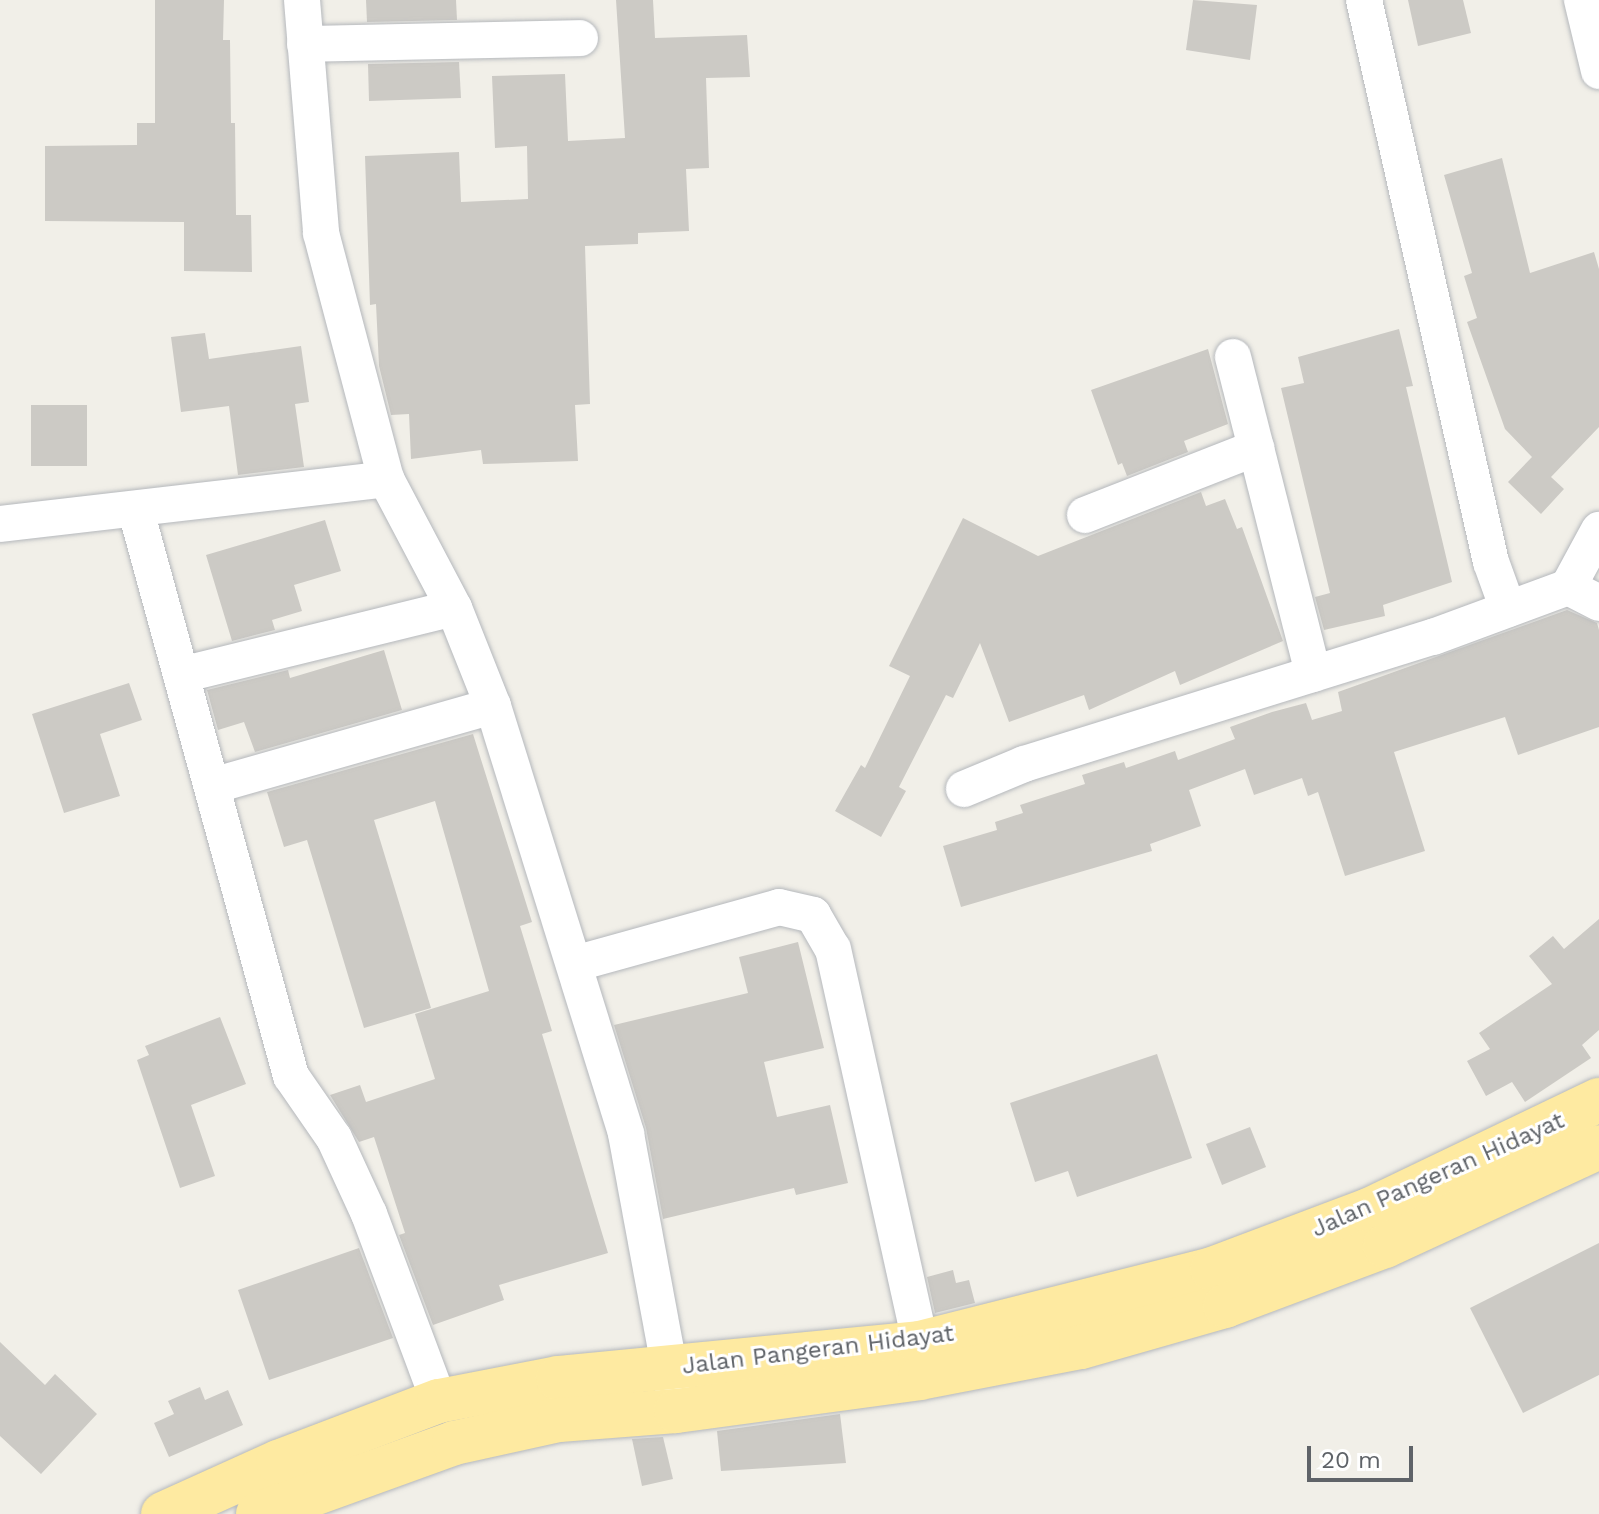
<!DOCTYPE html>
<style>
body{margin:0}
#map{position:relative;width:1599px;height:1514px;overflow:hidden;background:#f1efe8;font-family:"Work Sans",sans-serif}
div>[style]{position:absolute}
.building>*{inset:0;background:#cccac5}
.roads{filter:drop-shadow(0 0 2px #b5b8bc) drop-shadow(0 0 2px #b5b8bc)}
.minor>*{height:36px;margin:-18px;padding:0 18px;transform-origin:18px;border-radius:18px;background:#fff}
.trunk>*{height:44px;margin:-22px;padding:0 22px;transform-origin:22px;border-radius:22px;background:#feeaa1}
span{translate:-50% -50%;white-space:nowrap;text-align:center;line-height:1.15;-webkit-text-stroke:6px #fff;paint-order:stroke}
.street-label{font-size:24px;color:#5f6368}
.scale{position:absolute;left:1307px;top:1446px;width:106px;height:36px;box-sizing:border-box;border:4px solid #5f6368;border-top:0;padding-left:10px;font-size:24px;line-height:28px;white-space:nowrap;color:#5f6368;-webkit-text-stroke:6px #fff;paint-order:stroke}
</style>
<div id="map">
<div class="building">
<i style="clip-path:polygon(155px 0,224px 0,223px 40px,230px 40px,231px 123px,235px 123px,236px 215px,251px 215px,252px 272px,184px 271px,184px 222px,45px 221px,45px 146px,137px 145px,137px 123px,155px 123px)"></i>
<i style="clip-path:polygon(366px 0,456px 0,457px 20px,367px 22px)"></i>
<i style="clip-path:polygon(616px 0,653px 0,655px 38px,747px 35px,750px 77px,706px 78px,709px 168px,686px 169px,689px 231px,638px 233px,638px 244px,585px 246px,590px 404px,575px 405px,578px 461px,483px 464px,481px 450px,411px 459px,409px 414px,391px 415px,379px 366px,376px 304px,370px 305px,365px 156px,459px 152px,461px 202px,528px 199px,527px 146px,495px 148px,492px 76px,565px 74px,568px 141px,625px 138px)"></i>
<i style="clip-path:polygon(1193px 0,1257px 5px,1250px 60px,1186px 50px)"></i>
<i style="clip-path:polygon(1408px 0,1463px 0,1471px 33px,1418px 46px)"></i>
<i style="clip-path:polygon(459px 62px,461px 98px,369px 101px,368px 64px)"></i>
<i style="clip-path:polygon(1502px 158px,1530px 273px,1594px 252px,1599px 269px,1599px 427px,1551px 477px,1564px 489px,1541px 514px,1508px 482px,1532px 457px,1505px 429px,1467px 322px,1477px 318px,1464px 276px,1472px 273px,1444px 175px)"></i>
<i style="clip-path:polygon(1399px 329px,1413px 386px,1406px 387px,1452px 582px,1383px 605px,1385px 616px,1324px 630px,1315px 597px,1330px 593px,1281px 388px,1304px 383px,1298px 357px)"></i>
<i style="clip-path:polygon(205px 333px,209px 359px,301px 346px,309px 402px,295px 404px,304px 467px,238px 475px,229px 406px,181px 412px,171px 337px)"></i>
<i style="clip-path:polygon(1208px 349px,1228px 424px,1184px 441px,1188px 452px,1127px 476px,1122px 463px,1118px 465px,1091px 390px)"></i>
<i style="clip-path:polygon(31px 405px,87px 405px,87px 466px,31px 466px)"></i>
<i style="clip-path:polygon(1201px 492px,1206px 506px,1225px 499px,1237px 529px,1242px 527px,1283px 641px,1180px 685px,1175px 671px,1089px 710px,1084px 695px,1009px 722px,980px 643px,953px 698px,946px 695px,899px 787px,906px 791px,881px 837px,835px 811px,861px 765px,865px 768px,910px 676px,889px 666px,963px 518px,1038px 556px)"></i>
<i style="clip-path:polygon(325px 520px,341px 571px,294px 585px,302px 611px,272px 620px,275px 630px,232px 641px,206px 555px)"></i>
<i style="clip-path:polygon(1567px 610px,1597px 623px,1599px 630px,1599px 727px,1518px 755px,1505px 717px,1394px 752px,1425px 851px,1345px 876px,1318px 792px,1308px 796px,1302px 778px,1254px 795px,1245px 769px,1189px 790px,1201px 826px,1150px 844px,1152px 851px,961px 907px,943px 846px,997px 830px,995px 822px,1023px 813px,1020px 805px,1085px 784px,1082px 775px,1124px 762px,1126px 768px,1175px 751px,1178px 760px,1235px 739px,1230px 727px,1272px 712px,1306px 703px,1312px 720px,1342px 711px,1338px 692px)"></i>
<i style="clip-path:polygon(384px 650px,402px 710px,255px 752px,244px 722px,218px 730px,207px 690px,288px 670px,290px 678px)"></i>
<i style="clip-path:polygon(129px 683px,142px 720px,100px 734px,120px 796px,64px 813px,32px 714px)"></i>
<i style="clip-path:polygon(473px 734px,532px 922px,520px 926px,552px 1031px,542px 1034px,608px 1253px,499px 1285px,504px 1300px,433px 1325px,399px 1235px,405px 1233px,374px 1137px,359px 1142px,330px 1095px,360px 1085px,366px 1102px,435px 1079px,415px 1014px,489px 991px,435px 801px,374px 820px,431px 1008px,364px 1028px,307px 840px,284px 847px,267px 792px)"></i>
<i style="clip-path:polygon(1599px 919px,1599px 1030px,1582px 1045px,1591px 1058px,1525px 1102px,1512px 1082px,1486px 1096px,1467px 1061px,1490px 1049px,1479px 1033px,1552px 984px,1529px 956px,1553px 936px,1564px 949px)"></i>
<i style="clip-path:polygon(798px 942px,824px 1048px,764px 1062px,777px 1117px,830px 1105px,848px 1183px,796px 1195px,794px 1188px,663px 1219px,646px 1128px,614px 1025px,748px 993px,739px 957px)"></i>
<i style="clip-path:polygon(220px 1017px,246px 1084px,191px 1105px,215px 1176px,180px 1188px,137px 1060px,149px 1055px,145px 1046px)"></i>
<i style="clip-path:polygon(1157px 1054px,1192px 1158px,1077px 1197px,1068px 1171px,1035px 1182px,1010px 1103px)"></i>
<i style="clip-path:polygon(1250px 1127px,1266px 1167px,1222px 1185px,1206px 1144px)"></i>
<i style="clip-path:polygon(1599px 1243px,1599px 1375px,1523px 1413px,1470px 1308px)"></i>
<i style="clip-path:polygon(359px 1248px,393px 1338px,269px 1380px,238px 1290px)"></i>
<i style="clip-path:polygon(953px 1270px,956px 1283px,969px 1280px,975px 1303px,935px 1313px,927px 1277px)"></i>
<i style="clip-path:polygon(0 1342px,45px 1385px,55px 1374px,97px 1414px,41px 1474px,0 1436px)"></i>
<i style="clip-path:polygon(200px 1387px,205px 1400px,228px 1390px,243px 1425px,169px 1457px,154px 1423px,174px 1414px,168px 1401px)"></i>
<i style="clip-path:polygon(840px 1414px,846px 1463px,721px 1471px,717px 1431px)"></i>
<i style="clip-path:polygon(663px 1437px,673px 1479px,642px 1486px,632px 1439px)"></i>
</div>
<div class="roads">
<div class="minor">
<i style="left:302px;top:0;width:234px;rotate:85.3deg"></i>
<i style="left:321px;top:233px;width:254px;rotate:75.2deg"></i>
<i style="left:386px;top:479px;width:146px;rotate:62.2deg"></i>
<i style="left:454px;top:608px;width:105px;rotate:68.3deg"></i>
<i style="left:493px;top:706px;width:448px;rotate:72.7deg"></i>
<i style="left:626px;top:1134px;width:262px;rotate:79.5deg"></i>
<i style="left:1364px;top:0;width:576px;rotate:77.27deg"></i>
<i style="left:1491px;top:562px;width:50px;rotate:70.1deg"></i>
<i style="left:1582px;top:0;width:73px;rotate:76.5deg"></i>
<i style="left:305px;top:44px;width:275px;rotate:-1.2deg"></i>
<i style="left:1233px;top:357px;width:327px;rotate:75.8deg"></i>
<i style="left:136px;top:511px;width:586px;rotate:74.66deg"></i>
<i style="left:291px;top:1076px;width:75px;rotate:55.3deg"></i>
<i style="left:334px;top:1138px;width:84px;rotate:65.3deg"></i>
<i style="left:369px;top:1214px;width:200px;rotate:69.5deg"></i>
<i style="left:1085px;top:515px;width:184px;rotate:-21.4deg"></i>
<i style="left:0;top:524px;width:389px;rotate:-6.6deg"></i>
<i style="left:1568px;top:587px;width:35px;rotate:27deg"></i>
<i style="left:181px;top:675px;width:281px;rotate:-13.8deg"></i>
<i style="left:212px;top:786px;width:292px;rotate:-15.9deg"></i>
<i style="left:964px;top:789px;width:65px;rotate:-22.6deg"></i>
<i style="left:1024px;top:764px;width:428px;rotate:-17.3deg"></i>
<i style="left:1433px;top:637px;width:144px;rotate:-20.3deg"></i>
<i style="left:1568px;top:587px;width:65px;rotate:-61.5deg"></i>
<i style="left:574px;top:964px;width:213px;rotate:-15.5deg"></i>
<i style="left:779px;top:907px;width:35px;rotate:13deg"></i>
<i style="left:813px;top:915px;width:39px;rotate:60deg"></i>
<i style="left:833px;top:949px;width:403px;rotate:77.5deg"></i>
</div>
<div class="trunk">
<i style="left:163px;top:1514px;width:126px;rotate:-24.3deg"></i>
<i style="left:278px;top:1462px;width:172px;rotate:-20.8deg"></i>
<i style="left:439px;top:1401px;width:121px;rotate:-10.9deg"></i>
<i style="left:558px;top:1378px;width:364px;rotate:-5.5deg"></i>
<i style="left:920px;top:1343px;width:301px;rotate:-14.2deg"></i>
<i style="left:1212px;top:1269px;width:168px;rotate:-20.6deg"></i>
<i style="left:1369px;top:1210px;width:255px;rotate:-25.6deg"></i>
<i style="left:258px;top:1514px;width:208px;rotate:-19.9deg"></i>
<i style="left:454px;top:1443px;width:107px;rotate:-12.4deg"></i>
<i style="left:559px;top:1420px;width:117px;rotate:-4.4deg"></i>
<i style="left:676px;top:1411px;width:246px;rotate:-7.7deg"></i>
<i style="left:920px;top:1378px;width:164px;rotate:-10.9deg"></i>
<i style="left:1081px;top:1347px;width:150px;rotate:-15.9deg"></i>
<i style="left:1225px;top:1306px;width:171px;rotate:-20.6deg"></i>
<i style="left:1385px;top:1246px;width:236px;rotate:-24.8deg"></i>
</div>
</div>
<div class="street-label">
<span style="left:1438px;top:1175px;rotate:-24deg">Jalan Pangeran Hidayat</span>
<span style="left:818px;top:1350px;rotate:-7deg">Jalan Pangeran Hidayat</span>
</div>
<div class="scale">20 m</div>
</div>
